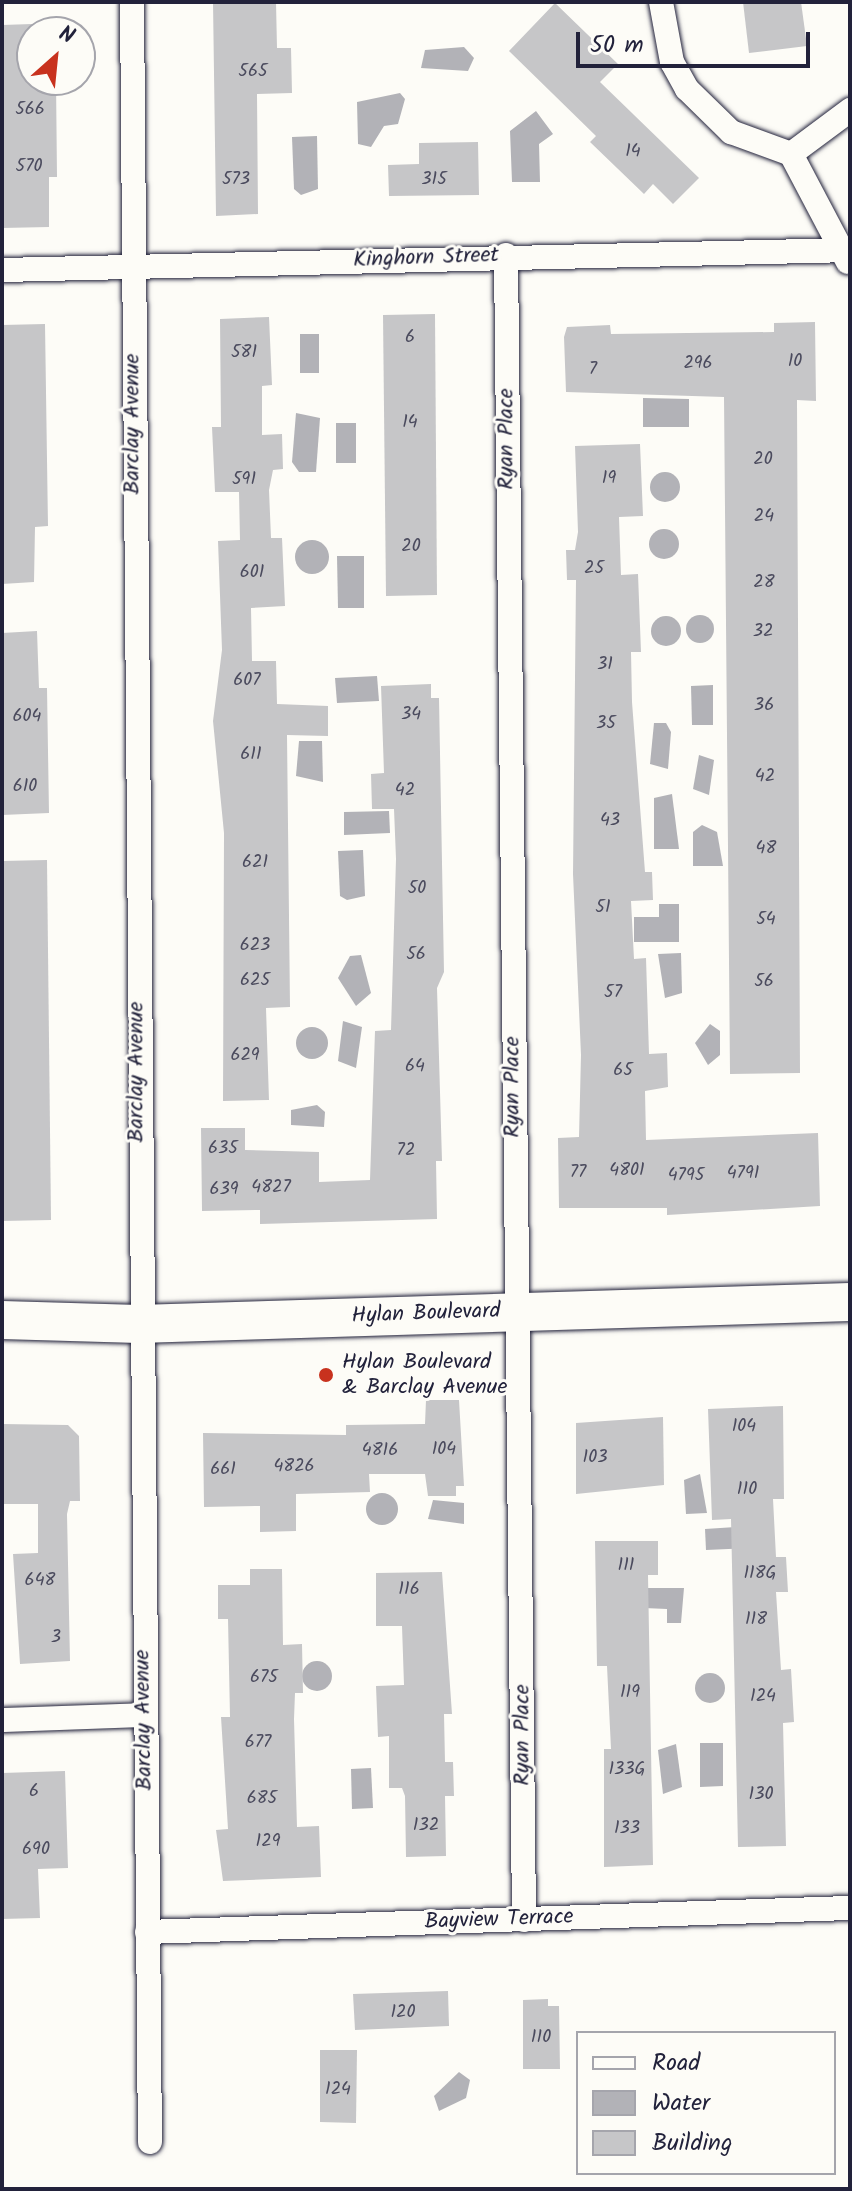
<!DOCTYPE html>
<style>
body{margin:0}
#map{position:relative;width:852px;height:2191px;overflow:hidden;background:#fdfcf7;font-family:Kalam,sans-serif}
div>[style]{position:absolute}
.water>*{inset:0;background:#b2b2b7}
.round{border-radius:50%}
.building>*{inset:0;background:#c6c6c8}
.roads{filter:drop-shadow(0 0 2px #22223b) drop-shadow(0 0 2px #22223b)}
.street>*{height:24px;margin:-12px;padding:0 12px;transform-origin:12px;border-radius:12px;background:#fdfcf7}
.primary>*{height:38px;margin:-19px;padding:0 19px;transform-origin:19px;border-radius:19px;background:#fdfcf7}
.dots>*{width:22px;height:22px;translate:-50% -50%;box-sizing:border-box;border:4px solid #fdfcf7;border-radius:50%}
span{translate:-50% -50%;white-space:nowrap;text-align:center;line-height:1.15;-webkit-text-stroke:6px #fdfcf7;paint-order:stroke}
.number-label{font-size:18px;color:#4b4b5e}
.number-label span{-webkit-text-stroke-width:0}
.street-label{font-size:22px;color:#22223b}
.poi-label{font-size:22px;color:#22223b}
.left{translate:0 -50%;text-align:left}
.frame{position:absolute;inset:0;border:4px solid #22223b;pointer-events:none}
.legend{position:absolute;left:576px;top:2031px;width:260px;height:144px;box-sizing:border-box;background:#fdfcf7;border:2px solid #a5a5ac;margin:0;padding:10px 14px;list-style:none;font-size:24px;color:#22223b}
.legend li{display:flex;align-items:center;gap:16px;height:40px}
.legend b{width:40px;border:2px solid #a5a5ac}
.north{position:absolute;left:16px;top:16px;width:80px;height:80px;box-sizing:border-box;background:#fdfcf7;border:2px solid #a5a5ac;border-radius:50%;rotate:27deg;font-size:22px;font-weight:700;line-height:32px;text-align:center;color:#22223b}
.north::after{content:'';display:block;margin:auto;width:28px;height:36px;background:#c8321e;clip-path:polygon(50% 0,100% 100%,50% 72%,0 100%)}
.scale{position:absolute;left:576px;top:32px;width:234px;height:36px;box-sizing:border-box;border:4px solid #22223b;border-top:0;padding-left:10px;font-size:24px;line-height:28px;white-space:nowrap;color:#22223b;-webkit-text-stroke:6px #fdfcf7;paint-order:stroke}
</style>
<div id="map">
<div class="water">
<i style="clip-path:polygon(464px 47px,474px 58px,468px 71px,421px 68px,425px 50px)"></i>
<i style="clip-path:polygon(400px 93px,405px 99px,398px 124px,384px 126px,371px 147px,358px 144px,357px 102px)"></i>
<i style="clip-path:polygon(536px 111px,553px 134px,539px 144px,540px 182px,512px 182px,510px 131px)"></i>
<i style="clip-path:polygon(317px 136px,318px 189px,301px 195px,294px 189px,292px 137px)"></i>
<i style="clip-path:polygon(300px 334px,319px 334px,319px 373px,300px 373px)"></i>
<i style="clip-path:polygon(643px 398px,689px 399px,689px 427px,643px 427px)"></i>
<i style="clip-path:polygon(296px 413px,320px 418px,316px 472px,299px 472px,292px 462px)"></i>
<i style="clip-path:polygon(336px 423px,356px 423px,356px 463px,336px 463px)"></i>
<i class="round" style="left:650px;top:472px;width:30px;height:30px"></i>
<i class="round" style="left:649px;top:529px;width:30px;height:30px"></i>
<i class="round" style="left:295px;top:540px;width:34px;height:34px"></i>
<i style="clip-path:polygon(337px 556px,364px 556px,364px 608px,338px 608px)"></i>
<i class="round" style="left:686px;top:615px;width:28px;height:28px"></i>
<i class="round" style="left:651px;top:616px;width:30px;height:30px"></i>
<i style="clip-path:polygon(377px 676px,379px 701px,337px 703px,335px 678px)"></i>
<i style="clip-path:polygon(713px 685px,713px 725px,692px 725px,691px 686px)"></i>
<i style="clip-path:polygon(654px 723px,666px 723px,671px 732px,668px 769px,650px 764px)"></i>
<i style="clip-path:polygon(299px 741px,322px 741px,323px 782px,296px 776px)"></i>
<i style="clip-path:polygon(699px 755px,714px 760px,709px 795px,693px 789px)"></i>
<i style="clip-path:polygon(672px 794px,679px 849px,654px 849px,654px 798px)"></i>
<i style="clip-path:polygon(389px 811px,390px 833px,344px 835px,344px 812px)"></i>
<i style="clip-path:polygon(702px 825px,717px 832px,723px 866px,693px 866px,693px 832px)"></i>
<i style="clip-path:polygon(363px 850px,365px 896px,347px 900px,340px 896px,338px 851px)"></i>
<i style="clip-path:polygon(659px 904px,679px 904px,679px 942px,634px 942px,634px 917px,659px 917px)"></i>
<i style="clip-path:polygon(681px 953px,682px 993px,665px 998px,658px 954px)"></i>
<i style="clip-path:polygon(361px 955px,371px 993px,356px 1006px,338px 978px,350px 956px)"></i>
<i style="clip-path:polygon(343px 1021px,362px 1027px,356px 1068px,338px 1061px)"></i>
<i style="clip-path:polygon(710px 1024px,720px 1031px,720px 1055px,708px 1065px,695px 1043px)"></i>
<i class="round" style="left:296px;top:1027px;width:32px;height:32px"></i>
<i style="clip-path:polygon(317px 1105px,325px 1112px,324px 1127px,291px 1125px,291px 1110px)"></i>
<i style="clip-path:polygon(700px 1474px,707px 1513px,686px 1514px,684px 1480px)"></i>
<i class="round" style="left:366px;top:1493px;width:32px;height:32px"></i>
<i style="clip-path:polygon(433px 1500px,464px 1503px,464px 1524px,428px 1519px)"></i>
<i style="clip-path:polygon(751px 1526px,751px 1548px,706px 1550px,705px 1529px)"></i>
<i style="clip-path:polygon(644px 1588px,684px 1588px,681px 1623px,667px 1623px,667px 1609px,644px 1608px)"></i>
<i class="round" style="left:302px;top:1661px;width:30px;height:30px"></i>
<i class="round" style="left:695px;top:1673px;width:30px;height:30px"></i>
<i style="clip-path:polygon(700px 1743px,723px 1743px,723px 1786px,700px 1787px)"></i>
<i style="clip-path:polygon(676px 1744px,682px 1787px,663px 1794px,658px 1750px)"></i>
<i style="clip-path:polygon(371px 1768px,373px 1808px,352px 1809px,351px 1769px)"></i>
<i style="clip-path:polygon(459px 2072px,470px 2080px,466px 2098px,439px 2111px,434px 2096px)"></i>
</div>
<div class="building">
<i style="clip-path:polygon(213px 2px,276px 2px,277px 48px,291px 48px,292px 93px,257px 94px,258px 214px,216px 216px)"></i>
<i style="clip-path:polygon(743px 2px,801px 2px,807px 46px,749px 53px)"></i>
<i style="clip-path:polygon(555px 3px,618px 64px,600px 82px,699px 178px,673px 204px,653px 184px,644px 194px,590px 142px,596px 136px,509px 51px)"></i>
<i style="clip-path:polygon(32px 24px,32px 81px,56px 80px,57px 177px,49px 177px,49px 227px,2px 228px,2px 25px)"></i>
<i style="clip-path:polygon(478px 142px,479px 195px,389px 196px,388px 165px,419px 164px,419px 143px)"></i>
<i style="clip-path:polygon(435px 314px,437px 595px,386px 596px,383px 315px)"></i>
<i style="clip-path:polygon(269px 317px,272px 385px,262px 386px,262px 435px,282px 434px,283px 469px,273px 470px,269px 490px,271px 538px,282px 538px,285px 606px,251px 608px,252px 661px,276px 661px,277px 704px,328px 706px,328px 736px,287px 735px,290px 1007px,266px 1008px,269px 1100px,223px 1101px,224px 833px,213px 721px,222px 650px,218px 541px,240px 540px,239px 492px,215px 492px,212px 427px,221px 427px,220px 319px)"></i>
<i style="clip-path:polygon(815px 322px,816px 401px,797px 400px,800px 1073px,730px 1074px,724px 397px,566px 392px,564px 337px,567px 327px,610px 325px,611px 334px,774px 332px,774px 323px)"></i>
<i style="clip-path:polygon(45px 324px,48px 526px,35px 527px,34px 582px,2px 584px,2px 325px)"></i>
<i style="clip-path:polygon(640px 444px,643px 516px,619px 517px,621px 575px,638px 574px,641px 652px,631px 652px,632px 702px,645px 872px,652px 872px,653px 900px,631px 901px,634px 959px,646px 958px,649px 1054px,667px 1053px,668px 1087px,645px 1091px,646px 1140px,818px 1133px,820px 1206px,667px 1215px,667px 1208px,559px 1208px,558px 1138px,579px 1137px,581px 1055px,573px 874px,576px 580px,567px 580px,566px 550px,575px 550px,578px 532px,575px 446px)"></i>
<i style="clip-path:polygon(37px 631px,39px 688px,47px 688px,49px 813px,2px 815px,2px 633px)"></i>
<i style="clip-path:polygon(431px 684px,431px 698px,439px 698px,444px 972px,437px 988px,442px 1161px,436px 1161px,437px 1219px,260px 1224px,260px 1210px,202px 1211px,201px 1128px,245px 1128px,245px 1150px,319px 1152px,319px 1182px,370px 1180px,375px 1031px,391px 1030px,396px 859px,394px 809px,372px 809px,371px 774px,384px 773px,381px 686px)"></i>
<i style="clip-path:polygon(47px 860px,51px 1220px,2px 1221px,2px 861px)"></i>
<i style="clip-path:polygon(426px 1400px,459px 1400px,464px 1486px,456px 1486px,456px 1496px,428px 1496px,425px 1474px,369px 1474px,370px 1492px,296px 1494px,296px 1531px,260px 1532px,260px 1506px,204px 1507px,203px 1433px,346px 1435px,346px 1425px,425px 1424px)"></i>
<i style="clip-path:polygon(783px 1406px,784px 1499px,773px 1499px,776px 1557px,786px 1557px,788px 1592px,776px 1592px,781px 1670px,791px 1669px,794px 1722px,783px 1723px,786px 1846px,738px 1847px,731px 1519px,712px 1520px,708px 1409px)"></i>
<i style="clip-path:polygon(663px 1417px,664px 1485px,576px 1494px,576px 1423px)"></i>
<i style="clip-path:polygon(2px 1424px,68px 1425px,79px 1436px,80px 1501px,70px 1501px,67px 1514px,70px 1661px,20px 1664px,13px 1554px,38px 1553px,38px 1504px,2px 1504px)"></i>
<i style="clip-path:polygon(595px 1541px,658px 1541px,658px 1575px,648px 1575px,653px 1865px,604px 1867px,604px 1749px,611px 1749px,607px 1666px,597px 1666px)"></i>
<i style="clip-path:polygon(250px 1569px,282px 1569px,283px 1645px,302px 1644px,303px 1693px,295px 1693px,294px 1719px,297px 1827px,319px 1826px,321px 1877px,223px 1881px,216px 1830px,228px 1829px,221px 1717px,230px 1717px,228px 1619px,218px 1619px,218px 1585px,250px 1585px)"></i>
<i style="clip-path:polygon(442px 1572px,452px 1714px,444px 1714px,445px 1762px,453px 1762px,454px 1796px,445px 1796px,446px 1856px,406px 1857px,405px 1796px,402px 1788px,389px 1788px,389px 1736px,378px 1737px,376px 1686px,404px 1685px,402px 1626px,376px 1626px,376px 1573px)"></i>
<i style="clip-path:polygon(65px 1771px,68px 1868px,38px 1869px,40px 1918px,2px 1919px,2px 1773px)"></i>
<i style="clip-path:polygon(448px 1991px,449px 2026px,355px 2030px,353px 1994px)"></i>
<i style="clip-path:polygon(548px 1999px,548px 2006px,559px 2006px,560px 2069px,523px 2069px,523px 2000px)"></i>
<i style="clip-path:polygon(320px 2050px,357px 2050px,356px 2123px,320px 2122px)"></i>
</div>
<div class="roads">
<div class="street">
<i style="left:132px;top:2px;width:2140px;rotate:89.52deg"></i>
<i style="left:661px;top:2px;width:61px;rotate:79.6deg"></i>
<i style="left:672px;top:62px;width:31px;rotate:61deg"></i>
<i style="left:687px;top:89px;width:62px;rotate:44.3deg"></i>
<i style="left:731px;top:132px;width:64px;rotate:20.1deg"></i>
<i style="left:791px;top:154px;width:74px;rotate:-36.7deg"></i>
<i style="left:791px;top:154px;width:122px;rotate:62.2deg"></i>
<i style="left:506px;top:255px;width:1665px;rotate:89.38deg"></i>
<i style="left:2px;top:270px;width:848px;rotate:-1.35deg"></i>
<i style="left:2px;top:1720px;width:142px;rotate:-2deg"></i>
<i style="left:147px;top:1932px;width:703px;rotate:-1.96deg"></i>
</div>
<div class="primary">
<i style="left:2px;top:1320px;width:137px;rotate:1.7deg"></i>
<i style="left:139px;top:1324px;width:711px;rotate:-1.77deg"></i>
</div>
</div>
<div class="dots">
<i style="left:326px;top:1375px;background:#c8321e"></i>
</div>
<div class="number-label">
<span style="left:253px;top:72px">565</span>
<span style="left:30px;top:110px">566</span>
<span style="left:633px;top:152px">14</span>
<span style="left:29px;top:167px">570</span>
<span style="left:236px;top:180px">573</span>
<span style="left:434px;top:180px">315</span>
<span style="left:410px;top:338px">6</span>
<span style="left:244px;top:353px">581</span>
<span style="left:795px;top:362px">10</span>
<span style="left:698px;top:364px">296</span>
<span style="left:593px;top:370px">7</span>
<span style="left:410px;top:423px">14</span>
<span style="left:763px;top:460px">20</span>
<span style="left:609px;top:479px">19</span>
<span style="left:244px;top:480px">591</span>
<span style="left:764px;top:517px">24</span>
<span style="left:411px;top:547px">20</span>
<span style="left:594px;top:569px">25</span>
<span style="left:252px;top:573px">601</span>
<span style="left:764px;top:583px">28</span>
<span style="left:763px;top:632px">32</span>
<span style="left:605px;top:665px">31</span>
<span style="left:247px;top:681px">607</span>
<span style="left:764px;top:706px">36</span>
<span style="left:411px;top:715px">34</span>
<span style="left:27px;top:717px">604</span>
<span style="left:606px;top:724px">35</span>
<span style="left:251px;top:755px">611</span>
<span style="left:765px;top:777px">42</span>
<span style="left:25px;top:787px">610</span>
<span style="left:405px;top:791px">42</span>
<span style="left:610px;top:821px">43</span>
<span style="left:766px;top:849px">48</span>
<span style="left:255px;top:863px">621</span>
<span style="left:417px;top:889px">50</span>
<span style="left:603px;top:908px">51</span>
<span style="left:766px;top:920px">54</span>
<span style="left:255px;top:946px">623</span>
<span style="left:416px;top:955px">56</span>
<span style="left:255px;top:981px">625</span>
<span style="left:764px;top:982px">56</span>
<span style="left:613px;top:993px">57</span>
<span style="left:245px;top:1056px">629</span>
<span style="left:415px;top:1067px">64</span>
<span style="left:623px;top:1071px">65</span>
<span style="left:223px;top:1149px">635</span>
<span style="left:406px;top:1151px">72</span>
<span style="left:627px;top:1171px">4801</span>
<span style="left:578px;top:1173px">77</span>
<span style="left:743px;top:1174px">4791</span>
<span style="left:686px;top:1176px">4795</span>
<span style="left:271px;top:1188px">4827</span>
<span style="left:224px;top:1190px">639</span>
<span style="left:744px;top:1427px">104</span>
<span style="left:444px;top:1450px">104</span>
<span style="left:380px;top:1451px">4816</span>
<span style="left:595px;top:1458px">103</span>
<span style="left:294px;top:1467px">4826</span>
<span style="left:223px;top:1470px">661</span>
<span style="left:747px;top:1490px">110</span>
<span style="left:626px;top:1566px">111</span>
<span style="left:760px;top:1574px">118G</span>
<span style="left:40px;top:1581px">648</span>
<span style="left:409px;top:1590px">116</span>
<span style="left:756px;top:1620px">118</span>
<span style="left:56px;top:1638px">3</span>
<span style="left:264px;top:1678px">675</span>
<span style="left:630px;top:1693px">119</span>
<span style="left:763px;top:1697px">124</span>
<span style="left:258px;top:1743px">677</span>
<span style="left:627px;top:1770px">133G</span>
<span style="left:34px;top:1792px">6</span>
<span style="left:761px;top:1795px">130</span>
<span style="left:262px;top:1799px">685</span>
<span style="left:426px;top:1826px">132</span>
<span style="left:627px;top:1829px">133</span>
<span style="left:268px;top:1842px">129</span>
<span style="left:36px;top:1850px">690</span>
<span style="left:403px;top:2013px">120</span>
<span style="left:541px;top:2038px">110</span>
<span style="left:338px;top:2090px">124</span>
</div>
<div class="street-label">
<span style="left:426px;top:258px;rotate:-2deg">Kinghorn Street</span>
<span style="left:133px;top:424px;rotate:-90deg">Barclay Avenue</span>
<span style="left:507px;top:439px;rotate:-90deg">Ryan Place</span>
<span style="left:137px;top:1072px;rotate:-90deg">Barclay Avenue</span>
<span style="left:513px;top:1087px;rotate:-90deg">Ryan Place</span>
<span style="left:426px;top:1314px;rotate:-2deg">Hylan Boulevard</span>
<span style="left:144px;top:1720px;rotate:-91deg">Barclay Avenue</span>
<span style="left:523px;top:1735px;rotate:-90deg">Ryan Place</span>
<span style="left:499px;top:1920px;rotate:-2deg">Bayview Terrace</span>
</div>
<div class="poi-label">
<span class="left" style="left:342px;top:1375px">Hylan Boulevard<br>&amp; Barclay Avenue</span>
</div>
<div class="frame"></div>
<ul class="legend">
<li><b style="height:10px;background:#fdfcf7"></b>Road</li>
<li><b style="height:22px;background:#b2b2b7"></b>Water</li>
<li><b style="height:22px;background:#c6c6c8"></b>Building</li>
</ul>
<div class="north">N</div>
<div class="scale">50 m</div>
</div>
